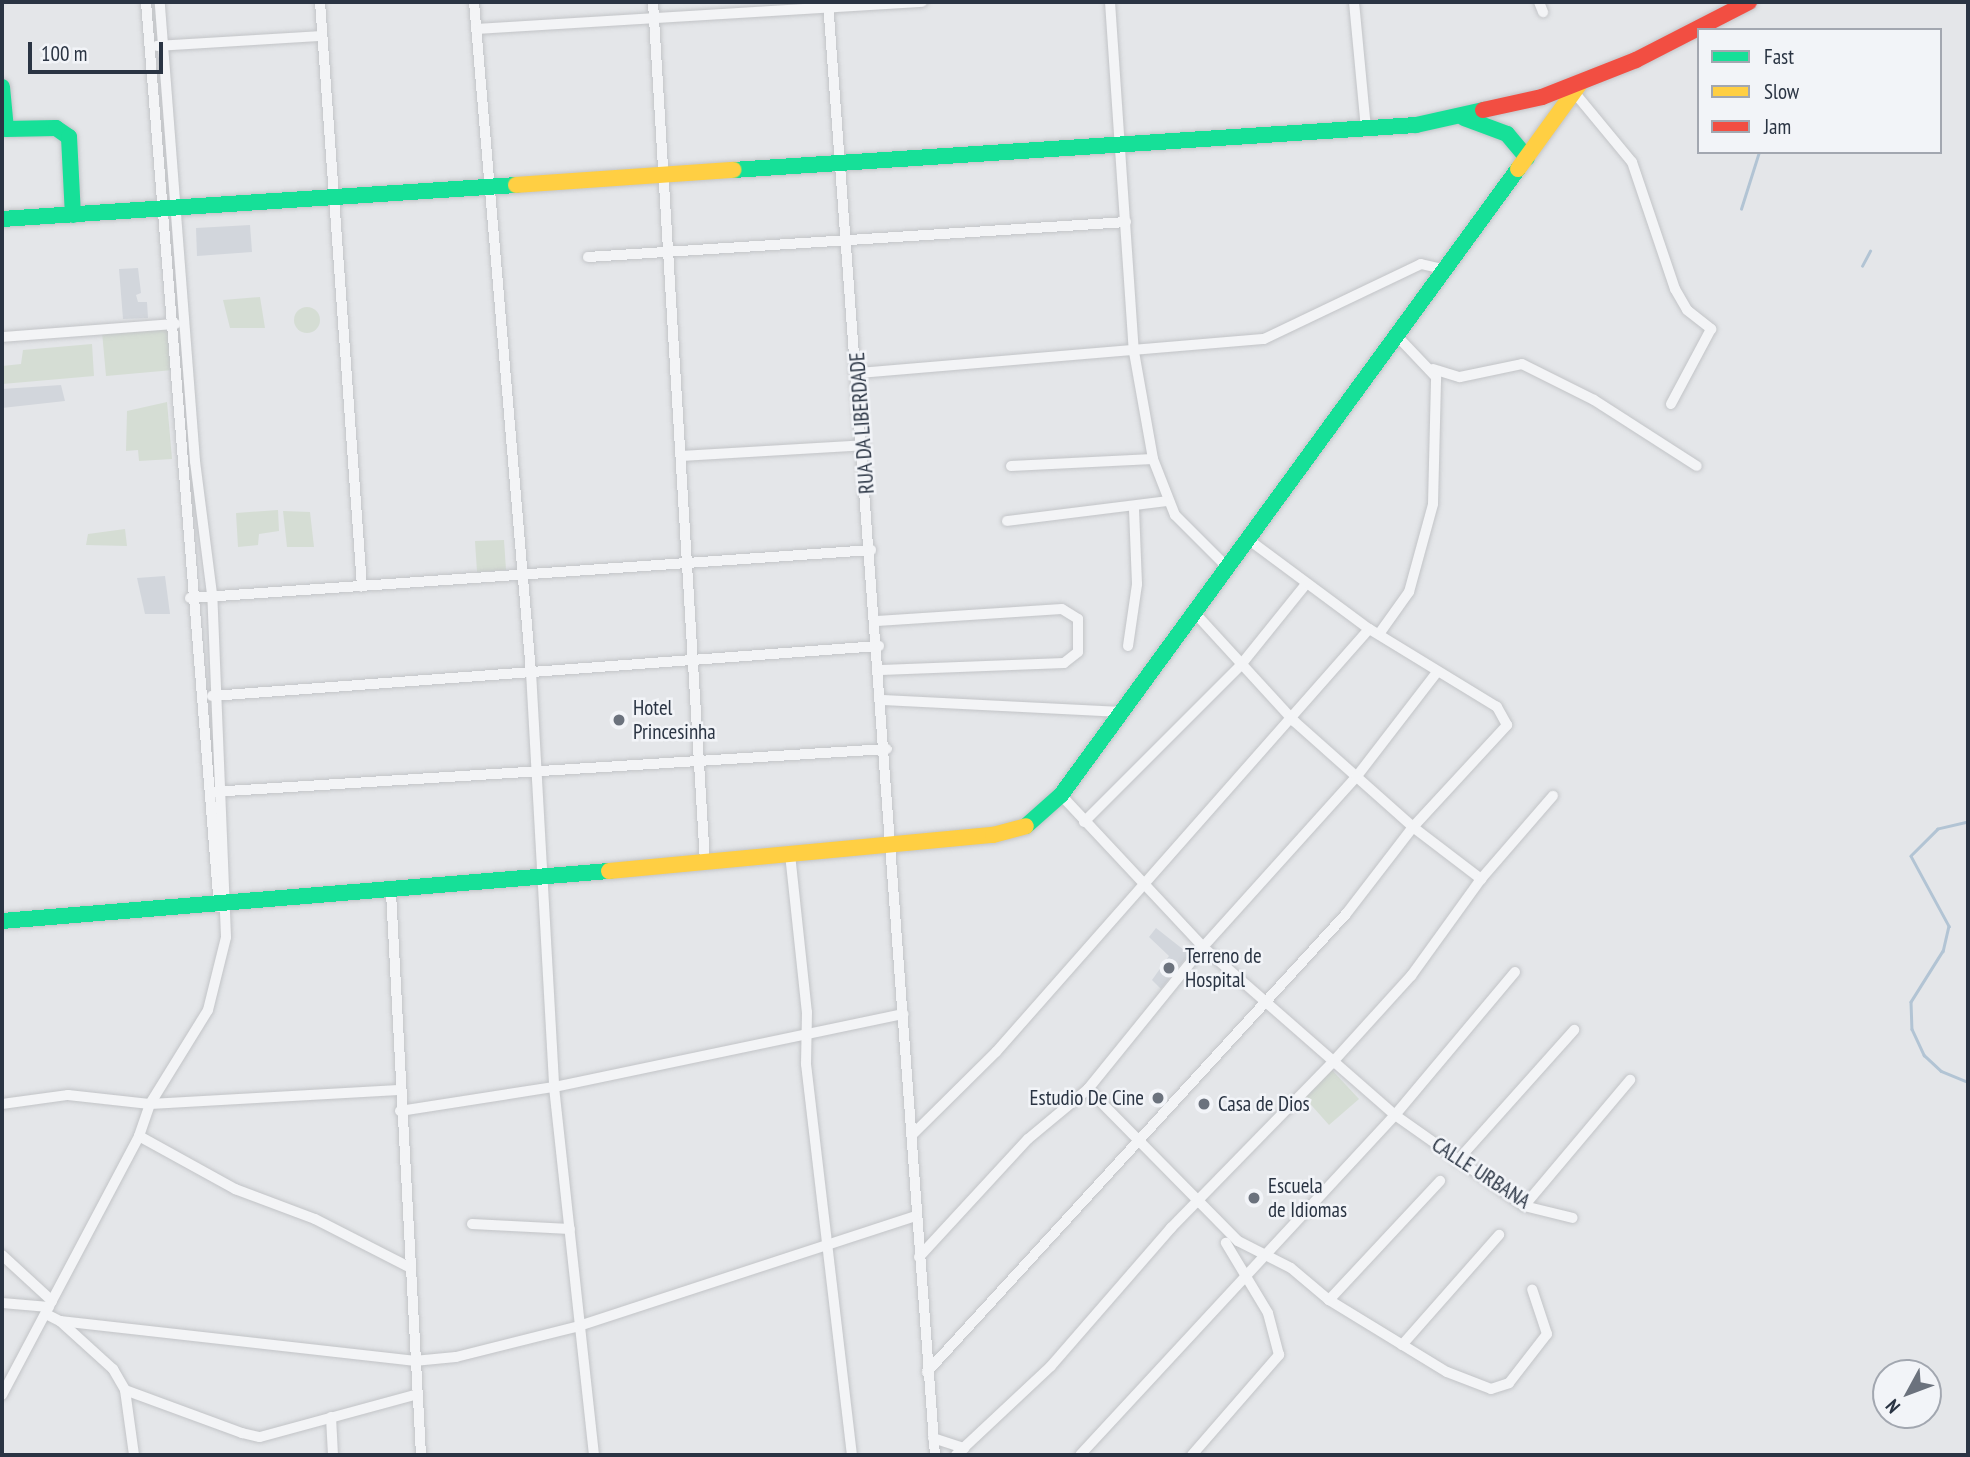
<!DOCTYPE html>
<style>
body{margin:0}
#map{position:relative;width:1970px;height:1457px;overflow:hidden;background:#e4e6e9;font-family:"PT Sans Narrow",sans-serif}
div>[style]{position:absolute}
.built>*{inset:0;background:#d2d6dc}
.green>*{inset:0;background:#d5ddd4}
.round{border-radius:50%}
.stream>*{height:2.5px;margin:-1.25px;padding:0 1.25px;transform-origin:1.25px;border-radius:1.25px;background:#b2c4d4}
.roads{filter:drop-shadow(0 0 2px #c2c4c7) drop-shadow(0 0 2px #c2c4c7)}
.street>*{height:10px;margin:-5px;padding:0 5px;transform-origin:5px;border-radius:5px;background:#f3f4f6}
.fast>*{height:16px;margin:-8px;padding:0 8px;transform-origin:8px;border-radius:8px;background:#16e098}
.slow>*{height:16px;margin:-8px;padding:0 8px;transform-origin:8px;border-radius:8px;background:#ffcf43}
.jam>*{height:16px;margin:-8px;padding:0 8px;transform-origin:8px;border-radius:8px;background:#f24e42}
.dots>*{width:19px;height:19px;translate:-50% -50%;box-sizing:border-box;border:4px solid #f2f4f8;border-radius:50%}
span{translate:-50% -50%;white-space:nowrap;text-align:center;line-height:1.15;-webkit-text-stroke:5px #f2f4f8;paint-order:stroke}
.street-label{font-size:21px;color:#2a3443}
.poi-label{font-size:21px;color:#2a3443}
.left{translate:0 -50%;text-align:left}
.right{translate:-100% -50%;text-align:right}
.frame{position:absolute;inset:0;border:4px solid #2a3443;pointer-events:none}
.legend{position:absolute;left:1697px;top:28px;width:245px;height:126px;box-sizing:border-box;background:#f2f4f8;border:2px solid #a2a7b0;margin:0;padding:9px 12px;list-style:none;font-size:21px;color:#2a3443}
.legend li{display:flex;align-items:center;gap:14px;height:35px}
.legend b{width:35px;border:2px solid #a2a7b0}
.north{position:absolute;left:1872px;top:1359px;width:70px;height:70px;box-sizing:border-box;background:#f2f4f8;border:2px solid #a2a7b0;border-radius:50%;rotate:229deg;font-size:19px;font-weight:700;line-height:28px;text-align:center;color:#2a3443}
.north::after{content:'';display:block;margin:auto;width:24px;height:32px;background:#6b727d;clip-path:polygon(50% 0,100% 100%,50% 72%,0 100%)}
.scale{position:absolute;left:28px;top:42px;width:135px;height:32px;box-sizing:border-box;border:4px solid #2a3443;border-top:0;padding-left:9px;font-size:21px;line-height:24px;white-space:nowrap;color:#2a3443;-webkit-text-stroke:5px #f2f4f8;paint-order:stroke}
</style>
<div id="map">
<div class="built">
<i style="clip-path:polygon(250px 225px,252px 252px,197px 256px,196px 228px)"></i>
<i style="clip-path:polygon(138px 268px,141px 293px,136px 295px,138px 302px,147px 302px,148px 318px,123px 319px,119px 269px)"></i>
<i style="clip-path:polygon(61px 385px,65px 401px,2px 408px,2px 389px)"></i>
<i style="clip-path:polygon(165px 576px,170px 614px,145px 614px,137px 578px)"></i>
<i style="clip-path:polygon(1156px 928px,1189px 954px,1161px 989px,1152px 980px,1169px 956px,1149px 937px)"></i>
</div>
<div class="green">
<i style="clip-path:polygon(260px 297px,265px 328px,230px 328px,223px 300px)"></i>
<i class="round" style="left:294px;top:307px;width:26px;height:26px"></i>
<i style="clip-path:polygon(169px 326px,173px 370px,106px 376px,102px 332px)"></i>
<i style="clip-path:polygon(92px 344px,94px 376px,2px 384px,2px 366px,21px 364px,23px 350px)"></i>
<i style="clip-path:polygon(167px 402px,172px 459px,139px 461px,138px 450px,126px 451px,127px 411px)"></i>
<i style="clip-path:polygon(278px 510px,279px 531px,259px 534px,258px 545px,238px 547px,236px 513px)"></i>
<i style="clip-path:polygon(283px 511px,310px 512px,314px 547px,287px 547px)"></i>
<i style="clip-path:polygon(125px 529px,127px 546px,86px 545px,88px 534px)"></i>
<i style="clip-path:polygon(504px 540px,506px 570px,477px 572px,475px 541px)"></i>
<i style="clip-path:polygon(1332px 1070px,1359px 1099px,1329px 1125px,1305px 1098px)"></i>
</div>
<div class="stream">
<i style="left:1741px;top:209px;width:60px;rotate:-72.5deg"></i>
<i style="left:1862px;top:266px;width:17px;rotate:-62deg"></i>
<i style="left:1968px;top:822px;width:31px;rotate:167deg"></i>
<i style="left:1938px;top:829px;width:38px;rotate:135deg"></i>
<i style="left:1911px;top:856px;width:80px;rotate:61.5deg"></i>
<i style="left:1949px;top:926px;width:26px;rotate:103deg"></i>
<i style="left:1943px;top:951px;width:60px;rotate:122.1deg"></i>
<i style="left:1911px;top:1002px;width:27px;rotate:88deg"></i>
<i style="left:1912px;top:1029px;width:29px;rotate:65deg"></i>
<i style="left:1924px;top:1055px;width:23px;rotate:43deg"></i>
<i style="left:1941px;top:1071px;width:29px;rotate:22deg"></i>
</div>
<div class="roads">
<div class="street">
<i style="left:146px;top:2px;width:908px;rotate:85.39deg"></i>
<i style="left:320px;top:2px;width:586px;rotate:85.89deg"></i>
<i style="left:474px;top:2px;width:672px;rotate:85.14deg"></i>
<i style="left:531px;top:672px;width:416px;rotate:86.8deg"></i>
<i style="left:554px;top:1087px;width:370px;rotate:83.8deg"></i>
<i style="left:653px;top:2px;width:861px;rotate:86.54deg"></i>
<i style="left:828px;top:2px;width:1457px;rotate:85.79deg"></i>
<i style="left:1110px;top:2px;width:351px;rotate:86.1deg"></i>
<i style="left:1134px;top:352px;width:109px;rotate:79.9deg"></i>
<i style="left:1153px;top:459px;width:60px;rotate:68.6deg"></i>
<i style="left:1175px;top:515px;width:75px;rotate:45deg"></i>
<i style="left:1354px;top:2px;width:129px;rotate:84.6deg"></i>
<i style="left:1539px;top:2px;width:11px;rotate:68deg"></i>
<i style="left:477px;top:29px;width:446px;rotate:-3.5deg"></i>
<i style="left:157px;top:46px;width:165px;rotate:-3.5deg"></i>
<i style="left:1574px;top:92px;width:91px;rotate:50.4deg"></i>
<i style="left:1632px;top:162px;width:134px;rotate:71.3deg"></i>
<i style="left:1675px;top:289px;width:24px;rotate:60deg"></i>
<i style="left:1687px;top:310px;width:31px;rotate:38deg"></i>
<i style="left:1711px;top:329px;width:85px;rotate:118.1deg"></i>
<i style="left:588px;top:257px;width:539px;rotate:-3.72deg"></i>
<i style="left:2px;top:337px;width:174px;rotate:-4.3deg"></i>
<i style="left:1433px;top:369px;width:28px;rotate:17deg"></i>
<i style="left:1460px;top:377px;width:63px;rotate:-11.8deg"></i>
<i style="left:1522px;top:364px;width:80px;rotate:26.6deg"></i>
<i style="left:1594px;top:400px;width:122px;rotate:32.7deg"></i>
<i style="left:858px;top:373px;width:407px;rotate:-4.8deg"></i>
<i style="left:1264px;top:339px;width:174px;rotate:-25.5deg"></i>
<i style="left:1421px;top:264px;width:27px;rotate:13deg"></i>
<i style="left:681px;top:456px;width:183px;rotate:-3.4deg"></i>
<i style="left:1011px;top:466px;width:142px;rotate:-2.8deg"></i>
<i style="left:1007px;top:521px;width:162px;rotate:-7.1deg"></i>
<i style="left:190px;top:598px;width:683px;rotate:-4.03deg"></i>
<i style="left:1195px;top:613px;width:147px;rotate:47.5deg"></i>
<i style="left:1294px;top:721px;width:159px;rotate:41.7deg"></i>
<i style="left:1413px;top:827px;width:86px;rotate:37.4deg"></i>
<i style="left:877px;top:621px;width:185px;rotate:-3.7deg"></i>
<i style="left:1062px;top:609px;width:19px;rotate:32deg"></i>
<i style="left:1078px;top:619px;width:33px;rotate:90deg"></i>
<i style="left:1078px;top:652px;width:18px;rotate:142deg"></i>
<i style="left:1064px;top:663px;width:183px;rotate:177.8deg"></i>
<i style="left:1379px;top:634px;width:52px;rotate:-54.5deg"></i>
<i style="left:1409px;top:592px;width:91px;rotate:-74.7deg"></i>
<i style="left:1433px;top:504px;width:127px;rotate:-88.6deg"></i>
<i style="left:1436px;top:377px;width:54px;rotate:-133.5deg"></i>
<i style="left:1128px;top:646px;width:63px;rotate:-81.7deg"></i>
<i style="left:1137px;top:584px;width:75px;rotate:-92.3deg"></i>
<i style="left:212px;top:696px;width:669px;rotate:-4.29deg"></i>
<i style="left:883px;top:700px;width:239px;rotate:2.9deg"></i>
<i style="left:212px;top:792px;width:676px;rotate:-3.65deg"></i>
<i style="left:1061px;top:795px;width:208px;rotate:46.9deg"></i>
<i style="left:1203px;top:947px;width:255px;rotate:41.2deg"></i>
<i style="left:1395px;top:1115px;width:463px;rotate:132.8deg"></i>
<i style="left:1084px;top:822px;width:221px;rotate:-45deg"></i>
<i style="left:1240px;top:666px;width:105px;rotate:-51.2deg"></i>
<i style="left:790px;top:854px;width:159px;rotate:83.9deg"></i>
<i style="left:807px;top:1012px;width:52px;rotate:91.1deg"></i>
<i style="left:806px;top:1064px;width:394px;rotate:83.3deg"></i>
<i style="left:391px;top:892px;width:564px;rotate:86.95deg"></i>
<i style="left:1515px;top:972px;width:187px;rotate:130deg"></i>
<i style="left:1395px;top:1115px;width:158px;rotate:35.2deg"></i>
<i style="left:1524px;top:1206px;width:50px;rotate:13.8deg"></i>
<i style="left:1088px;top:1089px;width:214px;rotate:45.4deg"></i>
<i style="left:1238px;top:1241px;width:59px;rotate:27deg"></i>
<i style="left:1291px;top:1268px;width:50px;rotate:40.1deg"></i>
<i style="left:1329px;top:1300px;width:138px;rotate:31.4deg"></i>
<i style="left:1447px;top:1372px;width:47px;rotate:21.1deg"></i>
<i style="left:1491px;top:1389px;width:19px;rotate:-18deg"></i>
<i style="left:1509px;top:1383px;width:62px;rotate:-52.2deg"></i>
<i style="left:1547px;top:1334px;width:47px;rotate:-108.4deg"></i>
<i style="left:2px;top:1104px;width:67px;rotate:-7.8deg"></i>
<i style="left:68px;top:1095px;width:82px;rotate:6.3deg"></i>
<i style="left:150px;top:1104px;width:249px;rotate:-3.2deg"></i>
<i style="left:400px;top:1111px;width:156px;rotate:-8.9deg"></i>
<i style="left:554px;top:1087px;width:357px;rotate:-11.8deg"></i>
<i style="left:913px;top:1134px;width:117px;rotate:-44.7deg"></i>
<i style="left:996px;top:1052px;width:564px;rotate:-48.59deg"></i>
<i style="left:139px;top:1136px;width:110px;rotate:28.9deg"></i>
<i style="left:235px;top:1189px;width:85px;rotate:20.6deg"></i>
<i style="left:315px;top:1219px;width:106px;rotate:27.1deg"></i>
<i style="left:1457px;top:1161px;width:176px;rotate:-48.2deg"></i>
<i style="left:1524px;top:1206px;width:165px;rotate:-49.9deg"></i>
<i style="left:472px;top:1224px;width:98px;rotate:2.9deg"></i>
<i style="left:2px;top:1255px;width:68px;rotate:42.6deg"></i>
<i style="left:919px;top:1257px;width:161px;rotate:-47.3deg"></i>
<i style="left:1028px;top:1139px;width:78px;rotate:-39.8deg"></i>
<i style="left:1088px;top:1089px;width:183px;rotate:-51deg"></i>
<i style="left:1203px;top:947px;width:230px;rotate:-48deg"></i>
<i style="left:1357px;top:776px;width:131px;rotate:-52.4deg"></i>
<i style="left:1329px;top:1300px;width:163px;rotate:-47deg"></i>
<i style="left:2px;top:1303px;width:47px;rotate:4.9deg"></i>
<i style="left:46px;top:1314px;width:16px;rotate:27deg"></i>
<i style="left:60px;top:1321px;width:356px;rotate:6.4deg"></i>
<i style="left:414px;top:1361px;width:42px;rotate:-5.4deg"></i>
<i style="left:456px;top:1357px;width:127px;rotate:-14.1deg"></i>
<i style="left:579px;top:1326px;width:354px;rotate:-18.1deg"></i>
<i style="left:60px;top:1321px;width:72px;rotate:42.2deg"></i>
<i style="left:113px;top:1369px;width:24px;rotate:60deg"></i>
<i style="left:125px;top:1390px;width:125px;rotate:20.2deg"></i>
<i style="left:242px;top:1433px;width:18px;rotate:13deg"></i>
<i style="left:260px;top:1437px;width:161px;rotate:-15.2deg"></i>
<i style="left:1402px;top:1345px;width:147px;rotate:-48.6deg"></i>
<i style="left:927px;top:1372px;width:621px;rotate:-47.55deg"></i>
<i style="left:1346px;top:914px;width:110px;rotate:-52.4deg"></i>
<i style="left:1413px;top:827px;width:139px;rotate:-47.3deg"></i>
<i style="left:1507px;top:725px;width:21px;rotate:-119deg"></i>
<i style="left:1497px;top:707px;width:150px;rotate:-148.6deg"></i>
<i style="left:1369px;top:629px;width:149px;rotate:-143.4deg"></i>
<i style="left:125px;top:1390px;width:66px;rotate:82.1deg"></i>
<i style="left:2px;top:1395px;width:293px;rotate:-62.1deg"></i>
<i style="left:139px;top:1136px;width:34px;rotate:-71deg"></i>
<i style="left:150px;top:1104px;width:110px;rotate:-58.3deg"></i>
<i style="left:208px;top:1010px;width:75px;rotate:-76.1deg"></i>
<i style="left:226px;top:937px;width:343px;rotate:-92.3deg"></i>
<i style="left:212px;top:594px;width:134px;rotate:-97.3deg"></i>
<i style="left:195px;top:461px;width:460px;rotate:-94.4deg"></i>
<i style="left:331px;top:1417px;width:38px;rotate:87deg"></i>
<i style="left:933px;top:1438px;width:33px;rotate:18deg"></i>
<i style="left:956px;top:1455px;width:130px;rotate:-43.1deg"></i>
<i style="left:1051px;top:1366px;width:183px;rotate:-49deg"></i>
<i style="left:1171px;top:1228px;width:231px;rotate:-45.7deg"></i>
<i style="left:1332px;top:1063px;width:118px;rotate:-47.8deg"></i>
<i style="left:1411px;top:976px;width:120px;rotate:-54.2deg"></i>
<i style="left:1481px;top:879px;width:110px;rotate:-49.1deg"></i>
<i style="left:1192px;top:1455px;width:133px;rotate:-49deg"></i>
<i style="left:1279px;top:1355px;width:43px;rotate:-104.7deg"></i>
<i style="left:1268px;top:1313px;width:82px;rotate:-121deg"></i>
</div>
<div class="fast">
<i style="left:2px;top:87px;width:42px;rotate:84.6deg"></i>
<i style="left:6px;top:129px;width:50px;rotate:-1.1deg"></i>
<i style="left:56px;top:128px;width:16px;rotate:35deg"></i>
<i style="left:69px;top:137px;width:78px;rotate:87.1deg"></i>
<i style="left:1464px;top:118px;width:46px;rotate:20.4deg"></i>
<i style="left:1507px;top:134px;width:31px;rotate:50deg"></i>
<i style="left:733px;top:170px;width:684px;rotate:-3.77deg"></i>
<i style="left:1416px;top:125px;width:69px;rotate:-12.6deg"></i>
<i style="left:2px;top:219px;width:515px;rotate:-3.78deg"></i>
<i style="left:1026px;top:826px;width:47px;rotate:-41.5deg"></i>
<i style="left:1061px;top:795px;width:775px;rotate:-53.87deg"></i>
<i style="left:2px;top:921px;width:609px;rotate:-4.71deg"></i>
</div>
<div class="slow">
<i style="left:1518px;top:169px;width:107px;rotate:-54.1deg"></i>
<i style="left:516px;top:185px;width:218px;rotate:-4deg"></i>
<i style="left:609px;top:871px;width:386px;rotate:-5.4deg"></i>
<i style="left:993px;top:835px;width:34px;rotate:-15deg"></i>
</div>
<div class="jam">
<i style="left:1483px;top:110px;width:60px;rotate:-12.4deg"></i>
<i style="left:1542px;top:97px;width:101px;rotate:-21.5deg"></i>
<i style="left:1636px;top:60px;width:127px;rotate:-27.2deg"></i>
</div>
</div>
<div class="dots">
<i style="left:619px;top:720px;background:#6b727d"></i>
<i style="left:1169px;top:968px;background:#6b727d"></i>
<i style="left:1158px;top:1098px;background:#6b727d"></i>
<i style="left:1204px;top:1104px;background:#6b727d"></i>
<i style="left:1254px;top:1198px;background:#6b727d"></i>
</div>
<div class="street-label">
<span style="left:862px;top:423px;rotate:-94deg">RUA DA LIBERDADE</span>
<span style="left:1481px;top:1173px;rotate:33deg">CALLE URBANA</span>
</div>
<div class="poi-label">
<span class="left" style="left:633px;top:720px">Hotel<br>Princesinha</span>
<span class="left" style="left:1185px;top:968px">Terreno de<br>Hospital</span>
<span class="right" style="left:1144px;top:1098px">Estudio De Cine</span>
<span class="left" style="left:1218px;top:1104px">Casa de Dios</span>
<span class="left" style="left:1268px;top:1198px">Escuela<br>de Idiomas</span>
</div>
<div class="frame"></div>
<ul class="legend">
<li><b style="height:9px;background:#16e098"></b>Fast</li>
<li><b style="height:9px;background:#ffcf43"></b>Slow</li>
<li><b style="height:9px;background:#f24e42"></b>Jam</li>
</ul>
<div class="north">N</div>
<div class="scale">100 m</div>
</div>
